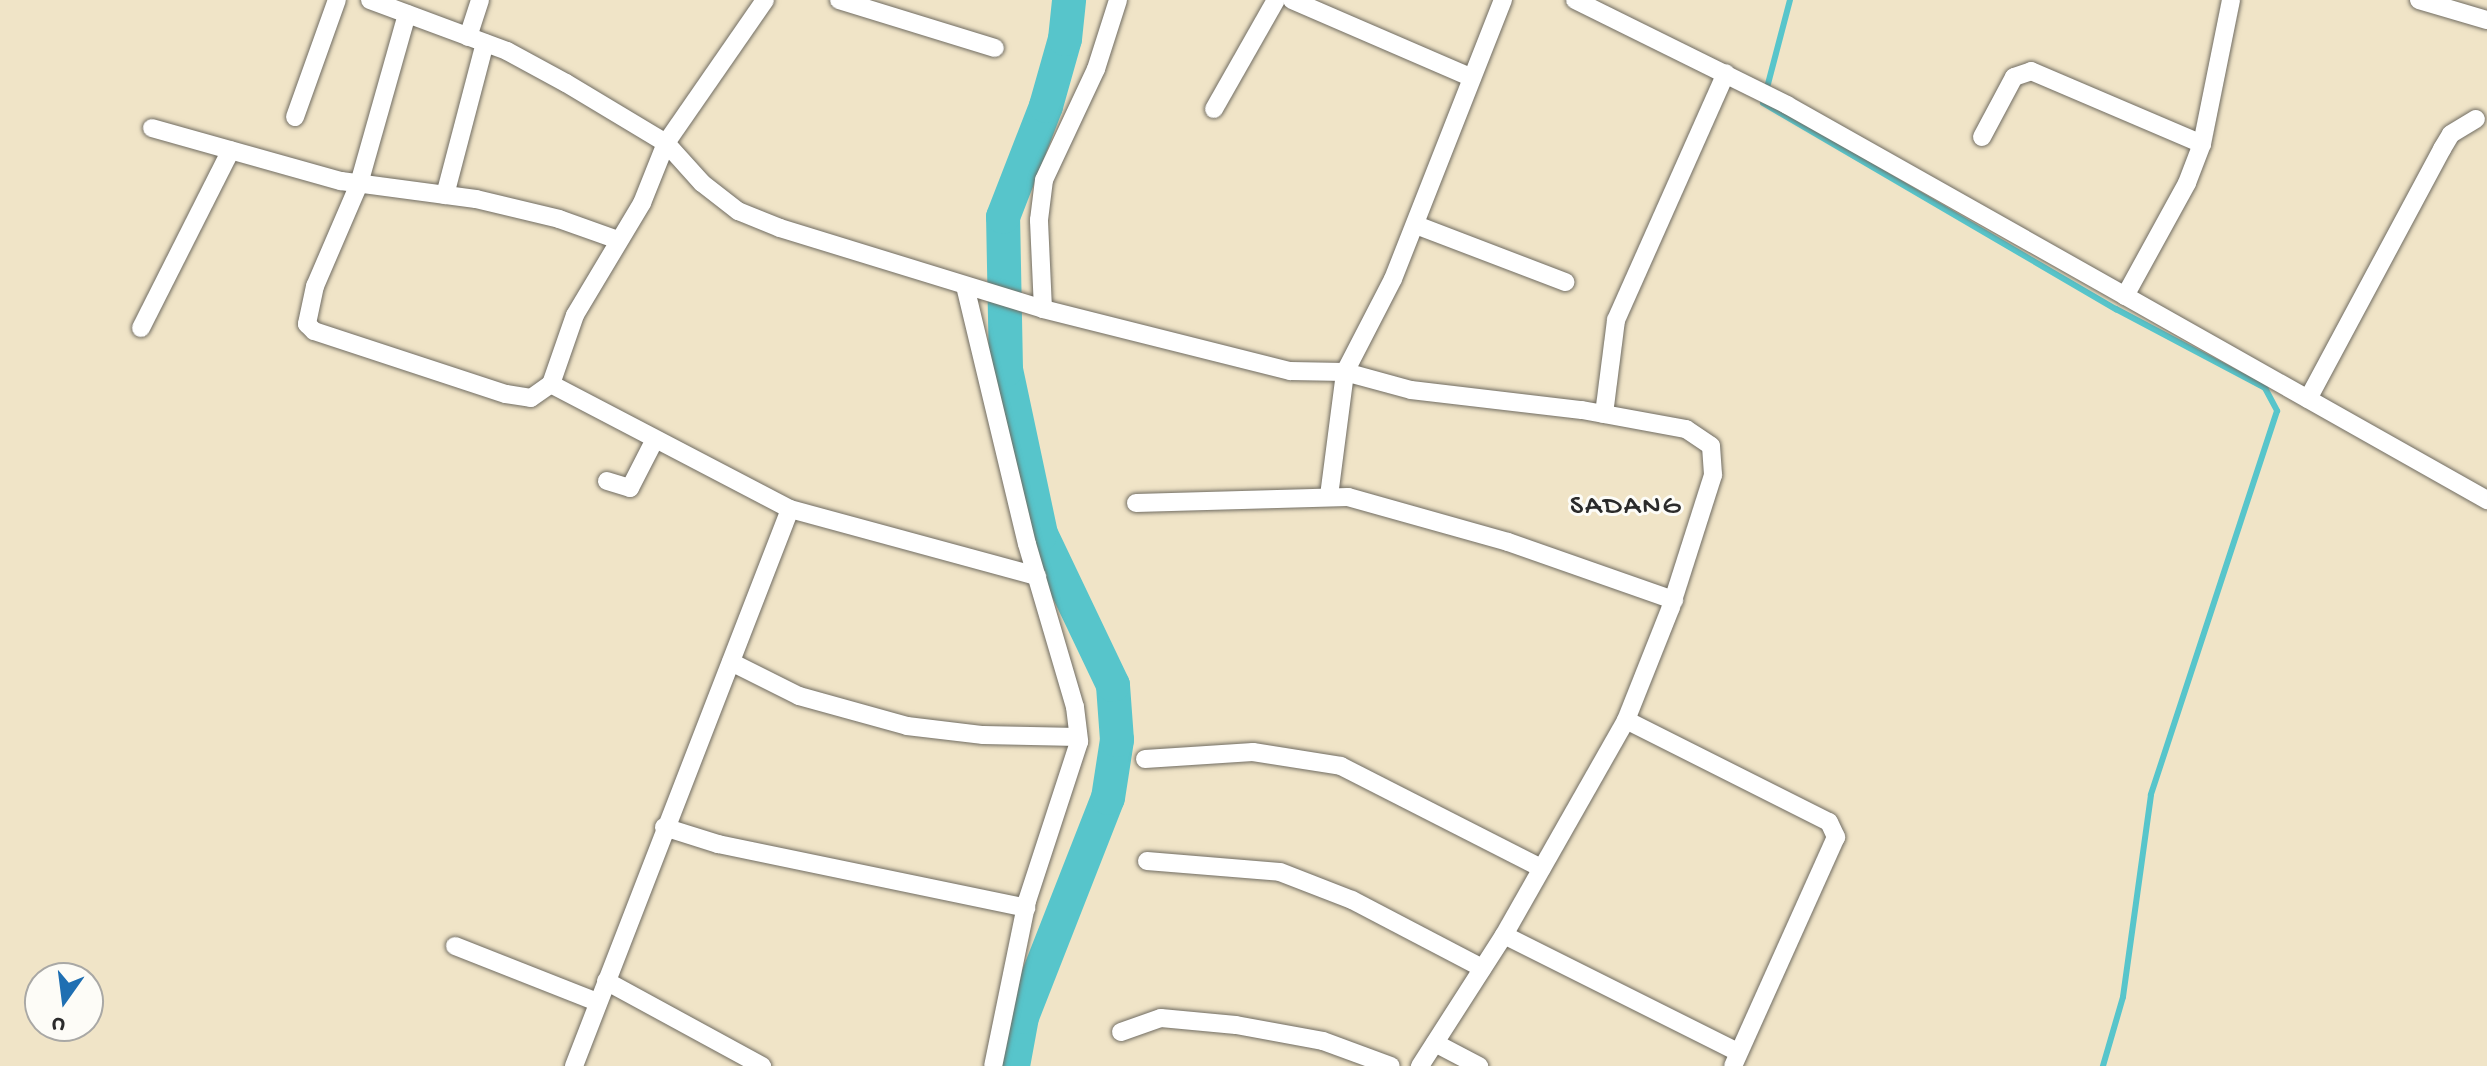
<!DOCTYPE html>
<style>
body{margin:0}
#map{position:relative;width:2487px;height:1066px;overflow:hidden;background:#f0e4c7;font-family:"Gochi Hand",sans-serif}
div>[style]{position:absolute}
.stream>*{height:6px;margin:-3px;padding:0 3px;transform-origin:3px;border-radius:3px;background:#57c5cb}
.river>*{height:34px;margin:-17px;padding:0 17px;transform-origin:17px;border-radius:17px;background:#57c5cb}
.roads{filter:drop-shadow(0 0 2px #706c62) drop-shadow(0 0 2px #706c62)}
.street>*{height:18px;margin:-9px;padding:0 9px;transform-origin:9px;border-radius:9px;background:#fff}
span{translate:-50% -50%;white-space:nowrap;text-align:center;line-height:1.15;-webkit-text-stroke:6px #fdfcf7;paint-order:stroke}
.quarter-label{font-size:28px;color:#2b2b2b;letter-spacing:2px}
.north{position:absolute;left:24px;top:962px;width:80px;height:80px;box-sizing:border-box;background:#fdfcf7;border:2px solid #a9a8a5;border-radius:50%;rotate:194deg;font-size:22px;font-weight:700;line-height:32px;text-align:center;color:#2b2b2b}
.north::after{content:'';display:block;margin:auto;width:28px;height:36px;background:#1f6fb2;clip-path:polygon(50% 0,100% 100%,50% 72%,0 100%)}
</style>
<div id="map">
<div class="stream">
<i style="left:1790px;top:0;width:106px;rotate:104.7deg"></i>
<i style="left:1763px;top:103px;width:409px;rotate:30.3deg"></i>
<i style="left:2116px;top:309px;width:169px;rotate:27.9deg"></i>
<i style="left:2265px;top:388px;width:26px;rotate:62deg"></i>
<i style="left:2277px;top:411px;width:404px;rotate:108.2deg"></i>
<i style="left:2151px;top:795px;width:204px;rotate:97.9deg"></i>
<i style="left:2123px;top:997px;width:72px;rotate:106.2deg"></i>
</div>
<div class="river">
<i style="left:1013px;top:1066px;width:50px;rotate:-79.6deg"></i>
<i style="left:1022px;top:1017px;width:235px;rotate:-68.6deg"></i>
<i style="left:1108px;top:798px;width:59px;rotate:-81.2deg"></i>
<i style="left:1117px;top:740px;width:55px;rotate:-94.2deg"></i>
<i style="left:1113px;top:685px;width:167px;rotate:-115.5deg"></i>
<i style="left:1041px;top:534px;width:168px;rotate:-102deg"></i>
<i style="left:1006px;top:370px;width:153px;rotate:-91.1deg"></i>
<i style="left:1003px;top:217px;width:119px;rotate:-68.8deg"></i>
<i style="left:1046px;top:106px;width:70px;rotate:-74.2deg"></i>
<i style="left:1065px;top:39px;width:39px;rotate:-84deg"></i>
</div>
<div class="roads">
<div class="street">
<i style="left:370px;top:0;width:146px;rotate:20.4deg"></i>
<i style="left:507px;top:51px;width:67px;rotate:28.5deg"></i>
<i style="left:566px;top:83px;width:117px;rotate:31deg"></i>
<i style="left:666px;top:143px;width:54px;rotate:48deg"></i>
<i style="left:702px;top:183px;width:46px;rotate:37.9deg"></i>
<i style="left:738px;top:211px;width:45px;rotate:22deg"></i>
<i style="left:780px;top:228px;width:275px;rotate:17.1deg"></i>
<i style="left:1043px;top:309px;width:255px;rotate:14.1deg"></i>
<i style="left:1290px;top:371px;width:55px;rotate:1deg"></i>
<i style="left:1345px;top:372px;width:105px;rotate:-62.7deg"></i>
<i style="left:1393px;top:279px;width:300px;rotate:-68.5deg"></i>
<i style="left:839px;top:0;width:163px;rotate:17.1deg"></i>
<i style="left:1292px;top:0;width:196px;rotate:23.4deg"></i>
<i style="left:1575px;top:0;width:237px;rotate:26.3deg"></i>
<i style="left:1787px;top:105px;width:804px;rotate:29.44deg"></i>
<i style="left:2419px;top:0;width:71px;rotate:16.4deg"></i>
<i style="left:407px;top:14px;width:177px;rotate:105.8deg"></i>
<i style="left:359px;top:184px;width:111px;rotate:113.3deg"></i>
<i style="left:315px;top:286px;width:39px;rotate:102deg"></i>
<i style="left:307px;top:324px;width:10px;rotate:45deg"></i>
<i style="left:314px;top:331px;width:202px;rotate:18.2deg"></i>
<i style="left:506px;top:394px;width:25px;rotate:9deg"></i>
<i style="left:531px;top:398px;width:24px;rotate:-35deg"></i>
<i style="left:468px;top:37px;width:39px;rotate:-72deg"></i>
<i style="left:1214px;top:109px;width:125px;rotate:-60.4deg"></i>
<i style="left:295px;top:117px;width:124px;rotate:-70.3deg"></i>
<i style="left:152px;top:128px;width:196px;rotate:15.7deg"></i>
<i style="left:341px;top:181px;width:136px;rotate:7.6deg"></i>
<i style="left:476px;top:199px;width:85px;rotate:13.5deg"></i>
<i style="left:559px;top:219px;width:63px;rotate:19.6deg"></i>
<i style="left:1982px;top:137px;width:68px;rotate:-61.9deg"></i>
<i style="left:2014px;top:77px;width:18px;rotate:-19deg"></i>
<i style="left:2031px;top:71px;width:186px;rotate:23.1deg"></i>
<i style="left:445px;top:195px;width:157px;rotate:-75.3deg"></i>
<i style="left:1416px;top:225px;width:160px;rotate:20.9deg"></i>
<i style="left:965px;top:286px;width:265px;rotate:76.5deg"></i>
<i style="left:1027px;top:544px;width:170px;rotate:73.6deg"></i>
<i style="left:1075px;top:707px;width:35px;rotate:83deg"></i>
<i style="left:1079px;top:742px;width:167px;rotate:108.1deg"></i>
<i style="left:1027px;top:901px;width:168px;rotate:101.6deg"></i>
<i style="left:2125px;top:296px;width:129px;rotate:-61.2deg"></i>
<i style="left:2187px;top:183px;width:42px;rotate:-69deg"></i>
<i style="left:2202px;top:144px;width:147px;rotate:-78.6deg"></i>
<i style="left:1043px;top:309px;width:89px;rotate:-92.6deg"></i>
<i style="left:1039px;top:220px;width:40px;rotate:-82.9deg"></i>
<i style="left:1044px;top:180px;width:123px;rotate:-64.9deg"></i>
<i style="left:1096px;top:69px;width:72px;rotate:-72.3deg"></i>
<i style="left:141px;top:328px;width:199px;rotate:-63.2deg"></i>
<i style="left:2308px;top:399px;width:284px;rotate:-61.8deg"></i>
<i style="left:2442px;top:149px;width:17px;rotate:-59deg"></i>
<i style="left:2451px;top:134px;width:29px;rotate:-31deg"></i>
<i style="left:1604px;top:414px;width:95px;rotate:-82.7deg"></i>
<i style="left:1616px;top:320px;width:270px;rotate:-66deg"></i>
<i style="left:607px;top:481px;width:24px;rotate:17deg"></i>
<i style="left:630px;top:488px;width:53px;rotate:-62.9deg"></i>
<i style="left:1329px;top:496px;width:125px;rotate:-82.6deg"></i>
<i style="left:1345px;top:372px;width:68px;rotate:15.3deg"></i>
<i style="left:1411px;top:390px;width:172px;rotate:6.7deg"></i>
<i style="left:1582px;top:410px;width:106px;rotate:10.4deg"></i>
<i style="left:1686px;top:429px;width:30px;rotate:34deg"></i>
<i style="left:1711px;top:446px;width:29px;rotate:86deg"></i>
<i style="left:1713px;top:475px;width:139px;rotate:107.7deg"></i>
<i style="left:1671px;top:607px;width:122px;rotate:111.7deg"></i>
<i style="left:1626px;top:720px;width:227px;rotate:26.7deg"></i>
<i style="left:1829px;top:822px;width:17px;rotate:65deg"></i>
<i style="left:1836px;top:837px;width:251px;rotate:114.2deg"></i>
<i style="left:1136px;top:503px;width:212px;rotate:-1.6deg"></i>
<i style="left:1348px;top:497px;width:166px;rotate:15.7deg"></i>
<i style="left:1508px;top:542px;width:176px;rotate:19.3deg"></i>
<i style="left:790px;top:509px;width:256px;rotate:15.2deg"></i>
<i style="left:731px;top:662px;width:76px;rotate:26.6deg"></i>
<i style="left:799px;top:696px;width:112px;rotate:15.5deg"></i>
<i style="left:907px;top:726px;width:77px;rotate:6.8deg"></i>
<i style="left:983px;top:735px;width:95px;rotate:1.2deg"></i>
<i style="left:1145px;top:759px;width:108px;rotate:-3.7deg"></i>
<i style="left:1253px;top:752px;width:89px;rotate:9deg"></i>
<i style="left:1341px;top:766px;width:225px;rotate:27deg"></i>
<i style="left:664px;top:827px;width:57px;rotate:17.5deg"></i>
<i style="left:718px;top:844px;width:315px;rotate:11.7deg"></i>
<i style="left:1147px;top:861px;width:133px;rotate:4.7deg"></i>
<i style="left:1280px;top:872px;width:77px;rotate:21.3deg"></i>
<i style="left:1352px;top:900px;width:147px;rotate:27.6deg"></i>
<i style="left:1504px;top:935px;width:247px;rotate:-60.4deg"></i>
<i style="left:455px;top:946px;width:153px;rotate:21.5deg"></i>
<i style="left:606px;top:981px;width:178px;rotate:28.6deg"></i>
<i style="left:1121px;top:1032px;width:42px;rotate:-19.3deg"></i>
<i style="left:1161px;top:1018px;width:75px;rotate:5.3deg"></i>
<i style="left:1236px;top:1025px;width:88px;rotate:10.4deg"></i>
<i style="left:1323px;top:1041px;width:72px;rotate:20.2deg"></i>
<i style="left:1435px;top:1043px;width:50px;rotate:27.6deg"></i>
<i style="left:574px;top:1066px;width:597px;rotate:-68.8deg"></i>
<i style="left:790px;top:509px;width:270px;rotate:-152.4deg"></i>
<i style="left:551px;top:384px;width:73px;rotate:-70.8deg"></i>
<i style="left:575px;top:315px;width:131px;rotate:-59.1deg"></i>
<i style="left:642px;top:203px;width:65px;rotate:-68.2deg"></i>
<i style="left:666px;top:143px;width:174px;rotate:-55.3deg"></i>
<i style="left:1420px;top:1066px;width:156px;rotate:-57.3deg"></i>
<i style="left:1504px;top:935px;width:262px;rotate:26.6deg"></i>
</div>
</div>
<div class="quarter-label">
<span style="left:1626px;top:508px">SADANG</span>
</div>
<div class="north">U</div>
</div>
